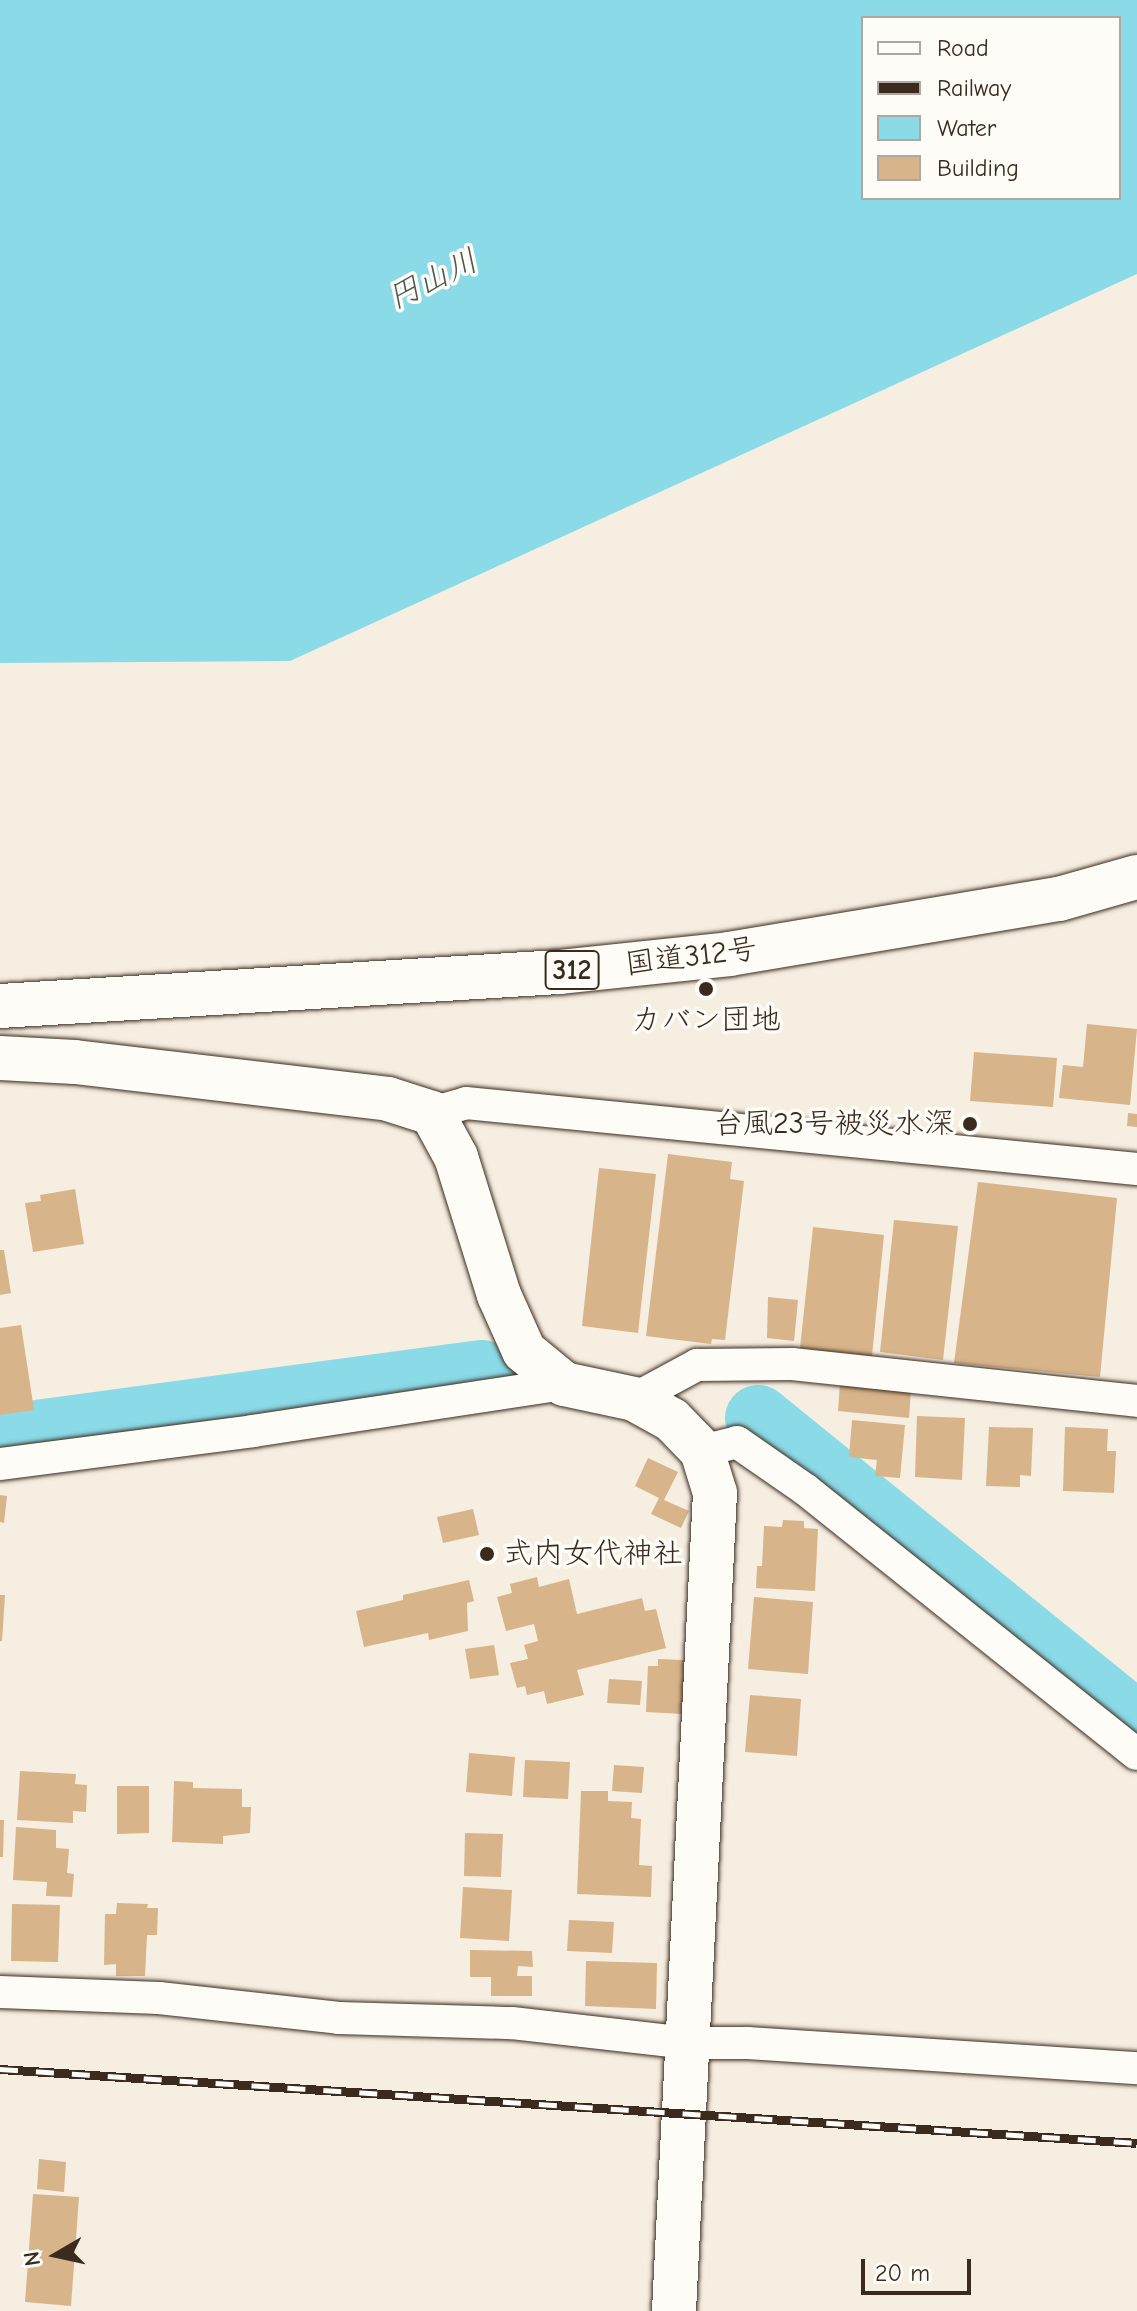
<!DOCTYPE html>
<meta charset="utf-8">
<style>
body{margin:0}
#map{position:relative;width:1137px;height:2311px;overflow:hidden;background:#f6eee1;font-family:"Comic Neue","Klee One",sans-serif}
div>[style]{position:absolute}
.water>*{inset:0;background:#8bdae7}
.river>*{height:66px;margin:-33px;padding:0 33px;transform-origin:33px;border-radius:33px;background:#8bdae7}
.building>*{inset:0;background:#d8b48a}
.roads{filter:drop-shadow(0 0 2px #3b2a1e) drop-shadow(0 0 2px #3b2a1e)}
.street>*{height:32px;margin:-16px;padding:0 16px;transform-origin:16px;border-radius:16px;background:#fdfcf7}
.secondary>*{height:44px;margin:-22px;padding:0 22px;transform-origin:22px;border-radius:22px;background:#fdfcf7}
.highway>*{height:44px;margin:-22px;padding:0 22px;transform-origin:22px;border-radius:22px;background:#fdfcf7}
.rail>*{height:9px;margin-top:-4.5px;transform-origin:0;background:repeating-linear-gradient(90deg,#fdfcf7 0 18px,#3b2a1e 0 36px);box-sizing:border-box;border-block:2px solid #3b2a1e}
.dots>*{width:22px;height:22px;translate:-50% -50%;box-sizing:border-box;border:4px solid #fdfcf7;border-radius:50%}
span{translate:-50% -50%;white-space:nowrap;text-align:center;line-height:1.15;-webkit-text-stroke:7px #fdfcf7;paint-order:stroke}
.shield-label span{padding:2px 6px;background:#fdfcf7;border:2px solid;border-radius:6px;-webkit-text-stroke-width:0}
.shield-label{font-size:28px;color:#3b2a1e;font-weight:700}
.street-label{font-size:30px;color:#3b2a1e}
.poi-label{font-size:30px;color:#3b2a1e}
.right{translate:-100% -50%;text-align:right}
.left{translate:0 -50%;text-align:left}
.water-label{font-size:32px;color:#4f5650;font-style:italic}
.legend{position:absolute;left:861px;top:16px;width:260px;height:184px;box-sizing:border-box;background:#fdfcf7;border:2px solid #afa8a0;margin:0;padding:10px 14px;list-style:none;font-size:24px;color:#3b2a1e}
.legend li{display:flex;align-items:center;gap:16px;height:40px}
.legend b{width:40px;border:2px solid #afa8a0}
.north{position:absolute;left:16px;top:2215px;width:80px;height:80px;-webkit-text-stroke:6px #fdfcf7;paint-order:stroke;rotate:261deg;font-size:22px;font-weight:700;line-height:32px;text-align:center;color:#3b2a1e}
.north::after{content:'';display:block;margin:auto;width:28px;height:36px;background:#3b2a1e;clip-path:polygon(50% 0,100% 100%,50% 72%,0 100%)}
.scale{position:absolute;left:861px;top:2259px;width:110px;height:36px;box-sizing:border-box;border:4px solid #3b2a1e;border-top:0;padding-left:10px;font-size:24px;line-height:28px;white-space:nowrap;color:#3b2a1e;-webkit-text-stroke:6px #fdfcf7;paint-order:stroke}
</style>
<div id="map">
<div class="water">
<i style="clip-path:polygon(evenodd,0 0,1137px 0,1137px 274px,290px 661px,0 663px,0 0,863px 18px,1119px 18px,1119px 198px,863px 198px,863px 18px)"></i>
</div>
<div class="river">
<i style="left:758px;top:1418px;width:488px;rotate:39deg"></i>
<i style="left:0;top:1438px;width:486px;rotate:-7.7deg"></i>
</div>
<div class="building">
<i style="clip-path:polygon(1087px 1024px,1137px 1029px,1130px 1105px,1059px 1098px,1063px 1065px,1083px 1067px)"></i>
<i style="clip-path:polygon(974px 1052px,1057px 1058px,1053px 1107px,970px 1101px)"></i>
<i style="clip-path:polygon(1128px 1113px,1137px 1114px,1137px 1127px,1127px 1126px)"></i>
<i style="clip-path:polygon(668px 1154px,732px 1162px,730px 1179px,744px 1181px,725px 1340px,712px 1339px,711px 1344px,646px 1336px)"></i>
<i style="clip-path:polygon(599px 1168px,656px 1174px,638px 1333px,582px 1326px)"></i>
<i style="clip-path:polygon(978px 1182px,1117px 1198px,1100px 1377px,954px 1363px)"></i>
<i style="clip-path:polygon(75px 1189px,84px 1244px,33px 1252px,25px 1203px,41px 1201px,40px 1195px)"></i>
<i style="clip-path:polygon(894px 1220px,958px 1226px,943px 1360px,880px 1352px)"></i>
<i style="clip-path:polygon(813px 1227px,884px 1235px,872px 1356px,800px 1348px)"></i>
<i style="clip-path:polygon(0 1250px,4px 1250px,11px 1293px,0 1295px)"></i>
<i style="clip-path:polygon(768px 1297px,798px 1300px,794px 1341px,767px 1338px)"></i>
<i style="clip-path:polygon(21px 1325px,34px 1410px,0 1415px,0 1328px)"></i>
<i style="clip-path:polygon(840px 1383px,911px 1390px,909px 1418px,838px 1411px)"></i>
<i style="clip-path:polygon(917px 1416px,965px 1418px,962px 1480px,915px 1477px)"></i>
<i style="clip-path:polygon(852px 1420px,905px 1425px,900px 1478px,875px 1476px,877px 1460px,849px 1457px)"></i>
<i style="clip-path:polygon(989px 1427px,1033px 1428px,1031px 1476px,1020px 1475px,1020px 1487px,986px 1486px)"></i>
<i style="clip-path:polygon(1065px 1427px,1108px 1429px,1107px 1451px,1116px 1451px,1114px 1493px,1063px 1491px)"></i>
<i style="clip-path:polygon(648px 1458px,678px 1472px,664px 1500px,689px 1511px,681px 1528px,651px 1514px,659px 1498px,635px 1486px)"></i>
<i style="clip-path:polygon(0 1495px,7px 1496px,4px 1523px,0 1522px)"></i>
<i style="clip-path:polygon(473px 1509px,479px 1535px,443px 1543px,437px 1517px)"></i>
<i style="clip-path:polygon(783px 1520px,804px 1521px,804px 1528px,818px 1529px,815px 1591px,756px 1588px,757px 1566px,762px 1566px,764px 1526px,782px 1527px)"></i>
<i style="clip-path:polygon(537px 1577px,539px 1587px,569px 1579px,577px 1614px,642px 1598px,645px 1611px,656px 1609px,666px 1648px,577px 1670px,584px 1695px,547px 1704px,544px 1691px,527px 1695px,525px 1686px,517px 1688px,510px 1663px,528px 1659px,524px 1645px,538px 1641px,534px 1624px,506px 1631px,497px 1597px,512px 1593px,510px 1584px)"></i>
<i style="clip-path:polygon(469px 1580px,474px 1601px,467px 1603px,468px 1631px,429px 1640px,428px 1633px,364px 1647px,356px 1611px,403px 1600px,403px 1595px)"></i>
<i style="clip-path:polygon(0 1595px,5px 1595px,2px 1641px,0 1641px)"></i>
<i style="clip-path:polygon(754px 1597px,813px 1602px,808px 1674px,748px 1669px)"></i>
<i style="clip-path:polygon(494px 1645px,499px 1675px,470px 1679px,465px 1649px)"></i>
<i style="clip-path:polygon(658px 1659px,684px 1660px,682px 1714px,646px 1712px,648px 1666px,658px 1666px)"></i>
<i style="clip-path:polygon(609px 1679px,642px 1681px,640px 1705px,607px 1703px)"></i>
<i style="clip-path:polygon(750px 1695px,801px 1699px,797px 1756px,745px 1752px)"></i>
<i style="clip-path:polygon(469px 1753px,515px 1757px,512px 1796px,466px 1792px)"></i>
<i style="clip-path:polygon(525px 1760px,570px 1762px,568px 1799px,523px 1797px)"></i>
<i style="clip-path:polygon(614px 1765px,644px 1767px,642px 1793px,612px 1791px)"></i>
<i style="clip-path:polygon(20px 1771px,76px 1774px,75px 1784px,87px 1785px,86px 1812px,73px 1811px,73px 1823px,17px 1820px)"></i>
<i style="clip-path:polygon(174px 1781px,193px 1782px,193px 1788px,242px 1789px,242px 1807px,251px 1807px,250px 1833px,223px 1836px,223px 1844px,172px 1842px)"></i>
<i style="clip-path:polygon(117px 1786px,149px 1786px,149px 1833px,117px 1834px)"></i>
<i style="clip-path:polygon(581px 1791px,608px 1791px,608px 1801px,632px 1802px,631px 1818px,641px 1819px,639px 1865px,652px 1866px,651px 1897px,577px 1894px)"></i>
<i style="clip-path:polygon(0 1820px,4px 1820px,3px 1857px,0 1857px)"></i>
<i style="clip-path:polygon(16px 1827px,56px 1830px,56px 1848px,69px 1849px,67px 1873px,74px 1874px,72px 1897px,46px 1896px,47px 1882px,13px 1880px)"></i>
<i style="clip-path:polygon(465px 1833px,503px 1834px,501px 1877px,464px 1876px)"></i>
<i style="clip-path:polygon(463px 1887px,512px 1890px,509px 1941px,460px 1938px)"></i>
<i style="clip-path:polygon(117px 1903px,148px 1904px,147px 1908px,158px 1908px,157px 1935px,147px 1935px,145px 1976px,116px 1976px,116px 1964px,104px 1965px,105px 1914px,116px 1914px)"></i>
<i style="clip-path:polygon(12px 1904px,60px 1905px,58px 1962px,11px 1961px)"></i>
<i style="clip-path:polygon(569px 1920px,614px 1922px,612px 1953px,567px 1951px)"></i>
<i style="clip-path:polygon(470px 1950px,532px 1951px,533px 1967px,518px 1966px,517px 1976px,532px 1976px,532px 1996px,491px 1996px,491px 1977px,470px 1977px)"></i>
<i style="clip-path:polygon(586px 1961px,657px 1963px,656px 2009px,585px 2006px)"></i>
<i style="clip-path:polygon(39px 2159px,66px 2162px,64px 2192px,37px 2189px)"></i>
<i style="clip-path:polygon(33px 2194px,79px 2197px,71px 2306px,25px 2302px)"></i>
</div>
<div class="roads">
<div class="street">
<i style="left:432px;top:1113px;width:35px;rotate:-16deg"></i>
<i style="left:466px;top:1103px;width:674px;rotate:5.62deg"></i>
<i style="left:634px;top:1399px;width:72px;rotate:-28.4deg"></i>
<i style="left:697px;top:1365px;width:95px;rotate:-0.6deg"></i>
<i style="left:792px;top:1364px;width:347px;rotate:6.1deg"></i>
<i style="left:702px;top:1451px;width:36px;rotate:-14deg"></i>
<i style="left:737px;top:1442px;width:84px;rotate:34.8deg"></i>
<i style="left:806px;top:1490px;width:423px;rotate:38.6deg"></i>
<i style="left:0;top:1464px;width:255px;rotate:-7.4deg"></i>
<i style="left:253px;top:1431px;width:315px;rotate:-8.6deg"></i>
<i style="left:0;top:1992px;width:159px;rotate:2.2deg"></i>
<i style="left:159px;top:1998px;width:181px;rotate:6.3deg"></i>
<i style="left:339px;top:2018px;width:173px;rotate:1.7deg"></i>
<i style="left:512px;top:2023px;width:176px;rotate:6.5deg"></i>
<i style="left:687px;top:2043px;width:61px"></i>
<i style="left:748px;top:2043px;width:390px;rotate:3.7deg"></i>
</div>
<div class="secondary">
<i style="left:0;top:1058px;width:75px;rotate:3.1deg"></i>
<i style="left:75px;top:1062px;width:315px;rotate:6.7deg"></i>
<i style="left:388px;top:1099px;width:46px;rotate:17.7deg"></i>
<i style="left:432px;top:1113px;width:50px;rotate:61.4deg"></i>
<i style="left:456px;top:1157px;width:145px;rotate:72.7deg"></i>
<i style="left:499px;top:1295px;width:61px;rotate:65.9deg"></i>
<i style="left:524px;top:1351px;width:52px;rotate:39.5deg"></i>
<i style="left:564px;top:1384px;width:72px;rotate:12.1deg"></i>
<i style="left:634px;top:1399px;width:43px;rotate:28.9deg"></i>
<i style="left:672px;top:1420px;width:43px;rotate:45.9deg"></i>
<i style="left:702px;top:1451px;width:44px;rotate:72.8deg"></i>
<i style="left:715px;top:1493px;width:819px;rotate:92.87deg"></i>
</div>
<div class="highway">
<i style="left:0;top:1006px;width:560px;rotate:-3.48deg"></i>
<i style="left:559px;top:972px;width:171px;rotate:-6deg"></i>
<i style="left:729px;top:954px;width:335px;rotate:-9.5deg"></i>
<i style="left:1059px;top:899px;width:81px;rotate:-15.8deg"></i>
</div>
</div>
<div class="rail">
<i style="left:0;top:2069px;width:1139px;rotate:3.72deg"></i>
</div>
<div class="dots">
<i style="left:706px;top:989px;background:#3b2a1e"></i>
<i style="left:970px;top:1124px;background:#3b2a1e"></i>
<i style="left:487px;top:1554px;background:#3b2a1e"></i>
</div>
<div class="shield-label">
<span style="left:572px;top:970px">312</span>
</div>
<div class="street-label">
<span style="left:691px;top:957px;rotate:-7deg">国道312号</span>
</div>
<div class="poi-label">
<span style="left:706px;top:1020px">カバン団地</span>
<span class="right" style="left:954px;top:1124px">台風23号被災水深</span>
<span class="left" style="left:503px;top:1554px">式内女代神社</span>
</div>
<div class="water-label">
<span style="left:433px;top:280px;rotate:-26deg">円山川</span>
</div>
<ul class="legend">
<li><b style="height:10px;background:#fdfcf7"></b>Road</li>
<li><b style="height:10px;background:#3b2a1e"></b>Railway</li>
<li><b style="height:22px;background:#8bdae7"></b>Water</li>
<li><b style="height:22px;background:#d8b48a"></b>Building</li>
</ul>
<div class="north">N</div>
<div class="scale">20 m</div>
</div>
